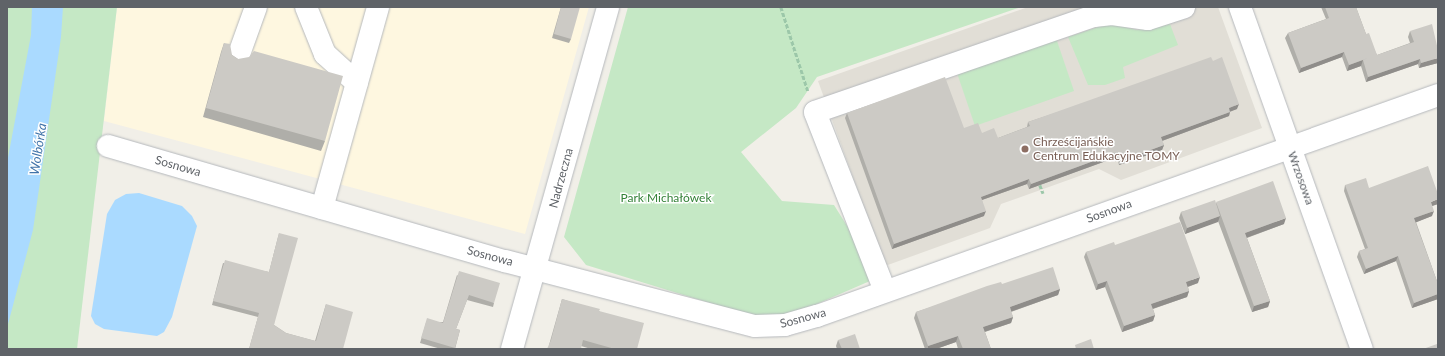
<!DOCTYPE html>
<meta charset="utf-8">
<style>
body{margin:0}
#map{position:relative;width:1445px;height:356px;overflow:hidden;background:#f1efe8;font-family:Lato,sans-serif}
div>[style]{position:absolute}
.commercial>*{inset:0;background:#fef7e0}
.education>*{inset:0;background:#e1ded6}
.green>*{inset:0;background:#c5e8c5}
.water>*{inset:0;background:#aadaff}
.path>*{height:2.5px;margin-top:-1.25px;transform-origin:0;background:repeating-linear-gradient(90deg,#9cc7a9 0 4px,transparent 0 6px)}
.roads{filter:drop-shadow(0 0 1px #b5b8bc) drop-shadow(0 0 1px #b5b8bc)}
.minor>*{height:22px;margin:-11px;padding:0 11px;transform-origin:11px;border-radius:11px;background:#fff}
.wall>*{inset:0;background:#afaea9}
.shaded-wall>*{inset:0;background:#8f8d8a}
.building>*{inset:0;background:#cccac5}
.dots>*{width:11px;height:11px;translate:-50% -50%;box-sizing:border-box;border:2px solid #fff;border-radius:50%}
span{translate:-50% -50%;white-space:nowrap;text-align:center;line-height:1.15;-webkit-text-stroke:3px #fff;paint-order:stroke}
.education-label{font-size:12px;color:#785e54}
.left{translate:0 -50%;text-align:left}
.street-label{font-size:12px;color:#5f6368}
.park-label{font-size:12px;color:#348238}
.water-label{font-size:13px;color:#4174aa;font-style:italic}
.frame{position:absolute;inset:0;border:8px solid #5f6368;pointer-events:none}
</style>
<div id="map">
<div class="commercial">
<i style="clip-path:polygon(117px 7px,589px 7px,525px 234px,104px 121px)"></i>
</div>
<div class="education">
<i style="clip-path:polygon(1028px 7px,1218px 7px,1262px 128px,1121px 180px,1099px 169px,1001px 204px,990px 228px,885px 266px,818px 81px)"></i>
</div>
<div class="green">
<i style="clip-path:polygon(7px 7px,117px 7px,77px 349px,7px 349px)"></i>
<i style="clip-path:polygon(628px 7px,1021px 7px,817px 77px,796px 108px,741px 152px,782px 201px,834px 205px,854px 237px,870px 281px,803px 310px,783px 315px,752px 316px,586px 265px,564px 237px)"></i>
<i style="clip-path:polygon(1110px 23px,1137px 30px,1170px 24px,1178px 45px,1123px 67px,1125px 78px,1105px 85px,1088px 85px,1068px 37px)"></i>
<i style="clip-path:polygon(1056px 38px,1074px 91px,975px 126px,957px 73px)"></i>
</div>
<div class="water">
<i style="clip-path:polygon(32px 7px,63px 7px,61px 37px,33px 230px,7px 328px,7px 163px,31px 35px)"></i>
<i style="clip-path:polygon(139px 193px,182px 206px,192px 216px,197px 226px,172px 317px,164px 332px,157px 336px,104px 329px,95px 324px,91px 316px,107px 214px,115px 200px,126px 194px)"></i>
</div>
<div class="path">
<i style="left:781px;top:7px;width:88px;rotate:72.2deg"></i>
<i style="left:1040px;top:185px;width:9px;rotate:69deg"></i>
</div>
<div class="roads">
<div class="minor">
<i style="left:306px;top:7px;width:51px;rotate:68deg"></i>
<i style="left:325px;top:54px;width:43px;rotate:42.2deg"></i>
<i style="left:1240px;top:7px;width:363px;rotate:70.4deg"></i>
<i style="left:238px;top:57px;width:53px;rotate:-70.2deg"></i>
<i style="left:108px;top:146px;width:413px;rotate:16.2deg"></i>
<i style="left:505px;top:261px;width:258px;rotate:14.6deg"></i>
<i style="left:755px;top:326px;width:30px;rotate:-2deg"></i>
<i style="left:785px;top:325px;width:33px;rotate:-16deg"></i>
<i style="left:817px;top:316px;width:659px;rotate:-19.59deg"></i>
<i style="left:322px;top:208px;width:209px;rotate:-74.4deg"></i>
<i style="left:885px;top:291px;width:192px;rotate:-111.4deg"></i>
<i style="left:815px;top:112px;width:295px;rotate:-19deg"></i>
<i style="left:1094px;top:16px;width:18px;rotate:-6deg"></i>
<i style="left:1112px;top:14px;width:36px;rotate:8deg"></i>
<i style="left:1148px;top:19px;width:38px;rotate:-18deg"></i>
<i style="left:512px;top:349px;width:355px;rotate:-74.3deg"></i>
</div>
</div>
<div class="wall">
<i style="clip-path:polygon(561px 7px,571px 39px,569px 43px,552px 38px)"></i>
<i style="clip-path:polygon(1321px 7px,1356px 7px,1366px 34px,1377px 55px,1410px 43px,1408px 37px,1410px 31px,1438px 63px,1419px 68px,1418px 64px,1366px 82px,1361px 66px,1347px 71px,1342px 57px,1299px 73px,1285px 38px,1288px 33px,1326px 19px)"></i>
<i style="clip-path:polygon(224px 43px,232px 55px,238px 59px,325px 141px,321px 151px,203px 117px,221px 52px)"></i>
<i style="clip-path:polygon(1213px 61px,1237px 109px,1230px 111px,1229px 116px,1162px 141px,1164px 145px,1162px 150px,1119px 165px,1117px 157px,1029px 189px,1027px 184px,982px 200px,984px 216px,892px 249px,845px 118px,847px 113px,964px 128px,998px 138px,1027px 127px,1028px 122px)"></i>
<i style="clip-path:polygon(1345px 185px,1369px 188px,1438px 204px,1432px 206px,1432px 216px,1416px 222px,1438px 284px,1438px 299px,1412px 308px,1396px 261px,1364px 274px,1357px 257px,1359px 251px,1365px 249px,1344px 191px)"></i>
<i style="clip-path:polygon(1216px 203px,1284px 224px,1247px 238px,1270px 301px,1268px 307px,1252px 312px,1218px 221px,1185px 234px,1179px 218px,1181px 212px)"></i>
<i style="clip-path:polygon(279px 233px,274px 325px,286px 333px,315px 341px,326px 304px,343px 349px,249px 349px,258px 317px,212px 305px,223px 263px,269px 272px)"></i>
<i style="clip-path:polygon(1115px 245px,1198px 283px,1188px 287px,1189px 291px,1187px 297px,1153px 309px,1155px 315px,1153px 321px,1122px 332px,1105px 287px,1096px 290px,1084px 257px,1086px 252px)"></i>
<i style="clip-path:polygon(457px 275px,494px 303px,493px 307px,467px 300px,456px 329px,460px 330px,455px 349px,441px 349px,420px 343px,426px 323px,443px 322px)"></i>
<i style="clip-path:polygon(1002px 284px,1060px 289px,1058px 295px,1011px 312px,1013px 317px,1011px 323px,985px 332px,991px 349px,958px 349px,956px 342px,936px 349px,925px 349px,914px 318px,916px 312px)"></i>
<i style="clip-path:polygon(562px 299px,599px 311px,637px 349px,591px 349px,581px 346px,549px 345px)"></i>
<i style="clip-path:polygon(838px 340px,860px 349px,837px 349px,836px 346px)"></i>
</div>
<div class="shaded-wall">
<i style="clip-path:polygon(1344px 52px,1342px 57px,1299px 73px,1301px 68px)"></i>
<i style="clip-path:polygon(1438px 58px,1438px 63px,1419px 68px,1421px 63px)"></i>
<i style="clip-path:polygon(1420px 59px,1418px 64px,1366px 82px,1368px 77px)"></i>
<i style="clip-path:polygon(1363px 60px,1361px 66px,1347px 71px,1349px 65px)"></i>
<i style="clip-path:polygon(1239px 104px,1237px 109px,1227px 113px,1229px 108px)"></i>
<i style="clip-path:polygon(1230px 112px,1229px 116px,1159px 142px,1161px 137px)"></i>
<i style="clip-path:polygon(1164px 145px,1162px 150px,1119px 165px,1121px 161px)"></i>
<i style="clip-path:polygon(1118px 152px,1117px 157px,1029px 189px,1031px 184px)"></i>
<i style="clip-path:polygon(1029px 179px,1027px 184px,979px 201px,981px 197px)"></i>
<i style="clip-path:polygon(1438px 199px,1438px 204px,1429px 207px,1431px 202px)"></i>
<i style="clip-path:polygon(986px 211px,984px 216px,892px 249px,894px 244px)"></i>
<i style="clip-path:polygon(1434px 211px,1432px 216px,1412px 224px,1414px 218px)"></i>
<i style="clip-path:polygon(1220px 216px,1218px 222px,1185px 234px,1187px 228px)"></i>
<i style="clip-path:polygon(1286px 218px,1284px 224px,1243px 239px,1245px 233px)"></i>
<i style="clip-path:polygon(1398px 256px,1396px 261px,1364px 274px,1366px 269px)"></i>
<i style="clip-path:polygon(1200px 277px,1198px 283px,1184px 288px,1186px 282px)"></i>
<i style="clip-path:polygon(1107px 281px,1105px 287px,1096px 290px,1098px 284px)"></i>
<i style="clip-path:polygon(1060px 289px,1058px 295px,1007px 313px,1010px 307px)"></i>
<i style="clip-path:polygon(1189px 291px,1187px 297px,1149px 310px,1151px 304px)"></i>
<i style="clip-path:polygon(1438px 294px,1438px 299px,1412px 308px,1414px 303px)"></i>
<i style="clip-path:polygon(1270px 301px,1268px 307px,1252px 312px,1254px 306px)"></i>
<i style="clip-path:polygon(1155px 315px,1153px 321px,1122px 332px,1124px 326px)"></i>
<i style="clip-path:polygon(1013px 317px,1011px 323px,981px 333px,983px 327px)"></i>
<i style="clip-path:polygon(958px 336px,956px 342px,936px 349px,928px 349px,928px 346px)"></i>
</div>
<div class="building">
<i style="clip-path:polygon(561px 7px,580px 7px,571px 39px,554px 34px)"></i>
<i style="clip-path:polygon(1325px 7px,1356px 7px,1366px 34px,1369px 33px,1377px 55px,1414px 42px,1410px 31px,1432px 24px,1438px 50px,1438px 58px,1421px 63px,1420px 59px,1368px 77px,1363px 60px,1368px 58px,1349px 65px,1344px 52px,1301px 68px,1288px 33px,1329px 18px)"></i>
<i style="clip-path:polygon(224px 43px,230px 44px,232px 55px,238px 59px,249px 57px,254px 51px,343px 76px,325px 141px,206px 108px)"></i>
<i style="clip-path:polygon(1211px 57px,1213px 61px,1222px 57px,1239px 104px,1229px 108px,1230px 112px,1161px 137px,1164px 145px,1121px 161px,1118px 152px,1031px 184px,1029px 179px,981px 197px,986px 211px,894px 244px,847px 113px,945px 77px,964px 128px,978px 123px,982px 133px,994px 128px,998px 138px,1030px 126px,1028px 122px)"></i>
<i style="clip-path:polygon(1428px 166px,1438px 194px,1438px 199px,1431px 202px,1434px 211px,1414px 218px,1438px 284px,1438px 294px,1414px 303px,1398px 256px,1366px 269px,1359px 251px,1368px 248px,1345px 185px,1366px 178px,1369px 188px)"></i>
<i style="clip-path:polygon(1273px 181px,1286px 218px,1245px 233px,1270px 301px,1254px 306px,1216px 202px)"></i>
<i style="clip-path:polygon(1215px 200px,1220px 216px,1187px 228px,1181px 212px)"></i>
<i style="clip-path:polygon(1180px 222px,1200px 277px,1186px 282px,1189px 291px,1151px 304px,1155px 315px,1124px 326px,1107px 281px,1098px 284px,1086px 252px,1114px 242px,1115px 245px)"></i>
<i style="clip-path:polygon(279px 233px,298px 238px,274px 325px,286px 333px,316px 341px,326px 304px,353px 312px,343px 349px,249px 349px,259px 313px,213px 301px,225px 260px,269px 272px)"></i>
<i style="clip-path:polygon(1053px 267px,1060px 289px,1010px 307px,1013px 317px,983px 327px,991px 349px,963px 349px,958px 336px,928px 346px,916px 312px,987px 286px,1001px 282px,1002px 284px)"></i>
<i style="clip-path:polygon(459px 271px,500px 283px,494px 303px,469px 295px,456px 329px,460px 330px,455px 348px,421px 338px,427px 318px,443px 323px)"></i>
<i style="clip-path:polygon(562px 299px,600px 309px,599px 311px,644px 323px,637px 349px,615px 349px,583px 340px,581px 349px,547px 349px,551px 340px)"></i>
<i style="clip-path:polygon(855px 334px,860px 349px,842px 349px,838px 340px)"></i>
<i style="clip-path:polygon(1091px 339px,1094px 349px,1076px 349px,1075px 345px)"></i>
<i style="clip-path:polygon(1437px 344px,1438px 349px,1423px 349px)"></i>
</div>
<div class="dots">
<i style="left:1025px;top:149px;background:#8d6e63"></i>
</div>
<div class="education-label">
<span class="left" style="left:1033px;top:149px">Chrześcijańskie<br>Centrum Edukacyjne TOMY</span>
</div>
<div class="street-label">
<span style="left:178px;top:166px;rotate:16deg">Sosnowa</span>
<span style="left:561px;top:178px;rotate:-75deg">Nadrzeczna</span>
<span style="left:1301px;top:178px;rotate:70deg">Wrzosowa</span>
<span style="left:1109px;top:211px;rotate:-20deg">Sosnowa</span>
<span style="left:490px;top:256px;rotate:15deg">Sosnowa</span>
<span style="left:803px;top:318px;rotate:-15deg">Sosnowa</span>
</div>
<div class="park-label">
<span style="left:666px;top:198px">Park Michałówek</span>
</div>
<div class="water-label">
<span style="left:38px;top:149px;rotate:-81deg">Wolbórka</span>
</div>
<div class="frame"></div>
</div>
